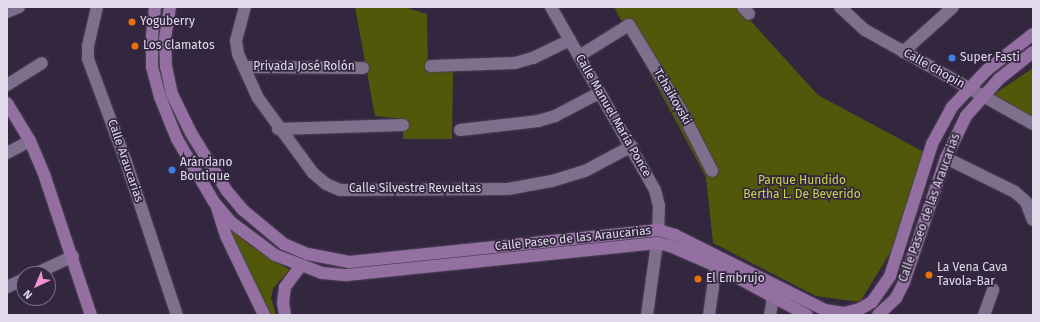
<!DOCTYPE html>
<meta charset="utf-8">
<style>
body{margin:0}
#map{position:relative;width:1040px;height:322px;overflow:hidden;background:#33263f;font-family:"Fira Sans",sans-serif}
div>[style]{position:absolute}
.green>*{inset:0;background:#525809}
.roads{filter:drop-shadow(0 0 1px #4b4054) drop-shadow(0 0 1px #4b4054)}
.street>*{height:12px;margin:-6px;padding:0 6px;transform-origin:6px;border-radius:6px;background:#7e708c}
.secondary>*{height:12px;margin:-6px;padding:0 6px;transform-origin:6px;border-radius:6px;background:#946fa2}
.dots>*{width:11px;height:11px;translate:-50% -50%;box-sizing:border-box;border:2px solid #33263f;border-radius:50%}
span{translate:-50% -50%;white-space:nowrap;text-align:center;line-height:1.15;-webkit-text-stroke:3.5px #33263f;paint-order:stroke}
.poi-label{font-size:12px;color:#e1daea}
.left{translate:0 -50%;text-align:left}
.street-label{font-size:12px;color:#e1daea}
.park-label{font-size:12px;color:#cad54a}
.frame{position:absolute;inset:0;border:8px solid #e1daea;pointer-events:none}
.north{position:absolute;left:16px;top:266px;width:40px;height:40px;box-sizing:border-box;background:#33263f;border:1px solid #796e83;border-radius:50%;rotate:224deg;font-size:11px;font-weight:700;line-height:16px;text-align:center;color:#e1daea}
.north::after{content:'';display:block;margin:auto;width:14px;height:18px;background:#f491d4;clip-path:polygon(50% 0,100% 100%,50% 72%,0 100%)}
</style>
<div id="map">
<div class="green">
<i style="clip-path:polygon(355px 7px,404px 7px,427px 14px,428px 70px,453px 72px,452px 139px,403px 139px,403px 119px,375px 116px)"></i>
<i style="clip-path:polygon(614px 7px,738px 7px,818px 95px,924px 152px,898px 240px,860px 302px,816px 296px,713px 243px,706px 177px)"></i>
<i style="clip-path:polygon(1033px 68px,1033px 125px,990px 97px)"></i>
<i style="clip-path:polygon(226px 224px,251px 246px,290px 270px,273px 288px,271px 298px,276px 315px,268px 315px)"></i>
</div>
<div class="roads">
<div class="street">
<i style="left:97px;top:7px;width:40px;rotate:103deg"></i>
<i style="left:88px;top:46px;width:13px;rotate:90deg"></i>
<i style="left:88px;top:59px;width:107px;rotate:69.7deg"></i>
<i style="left:125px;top:159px;width:164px;rotate:71.6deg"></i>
<i style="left:245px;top:7px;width:35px;rotate:105deg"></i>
<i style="left:236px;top:41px;width:13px;rotate:81deg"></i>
<i style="left:238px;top:54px;width:48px;rotate:65.6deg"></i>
<i style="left:258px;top:98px;width:93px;rotate:53.7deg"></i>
<i style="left:313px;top:173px;width:17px;rotate:40deg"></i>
<i style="left:326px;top:184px;width:15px;rotate:23deg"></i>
<i style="left:340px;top:190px;width:168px;rotate:-0.3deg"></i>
<i style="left:508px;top:189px;width:45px;rotate:-10.3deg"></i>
<i style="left:552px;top:181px;width:34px;rotate:-17deg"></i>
<i style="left:585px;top:171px;width:53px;rotate:-28deg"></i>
<i style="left:551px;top:7px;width:210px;rotate:60.4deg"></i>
<i style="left:655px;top:190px;width:16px;rotate:76deg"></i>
<i style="left:659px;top:206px;width:24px;rotate:92deg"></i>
<i style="left:743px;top:7px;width:9px;rotate:49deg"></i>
<i style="left:840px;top:7px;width:34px;rotate:43deg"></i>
<i style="left:865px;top:30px;width:193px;rotate:29.2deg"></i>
<i style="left:7px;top:12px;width:13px;rotate:-23deg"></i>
<i style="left:903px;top:52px;width:67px;rotate:-42deg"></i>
<i style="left:579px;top:56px;width:59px;rotate:-31.8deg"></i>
<i style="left:629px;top:25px;width:102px;rotate:58.7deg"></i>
<i style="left:682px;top:112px;width:66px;rotate:63deg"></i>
<i style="left:431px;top:66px;width:84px;rotate:-2deg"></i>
<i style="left:515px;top:63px;width:19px;rotate:-16deg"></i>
<i style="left:533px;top:58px;width:41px;rotate:-25.9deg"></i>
<i style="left:244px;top:67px;width:119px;rotate:0.5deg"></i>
<i style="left:7px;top:85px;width:41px;rotate:-32.2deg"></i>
<i style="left:278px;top:129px;width:125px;rotate:-1.8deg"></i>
<i style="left:460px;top:130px;width:79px;rotate:-6.6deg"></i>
<i style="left:538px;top:121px;width:18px;rotate:-16deg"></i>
<i style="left:555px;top:116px;width:50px;rotate:-27.6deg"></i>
<i style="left:7px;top:153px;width:26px;rotate:-28deg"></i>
<i style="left:946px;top:158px;width:77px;rotate:26.2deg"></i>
<i style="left:1015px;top:192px;width:15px;rotate:42deg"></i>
<i style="left:1026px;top:202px;width:19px;rotate:69deg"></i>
<i style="left:35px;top:274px;width:42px;rotate:-25.3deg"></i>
<i style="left:7px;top:287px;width:19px;rotate:-25deg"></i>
<i style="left:647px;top:315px;width:73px;rotate:-82.1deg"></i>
<i style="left:709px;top:315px;width:49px;rotate:-81.9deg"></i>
<i style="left:770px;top:315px;width:17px;rotate:-80deg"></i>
<i style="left:984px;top:315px;width:27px;rotate:-70deg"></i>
</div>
<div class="secondary">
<i style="left:155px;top:7px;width:29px;rotate:96deg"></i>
<i style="left:152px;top:36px;width:31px;rotate:90deg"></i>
<i style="left:152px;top:67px;width:31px;rotate:75deg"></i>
<i style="left:160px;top:97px;width:45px;rotate:68deg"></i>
<i style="left:177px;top:139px;width:73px;rotate:59.6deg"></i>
<i style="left:214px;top:202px;width:26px;rotate:50deg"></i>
<i style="left:231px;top:222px;width:55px;rotate:36.9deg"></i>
<i style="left:275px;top:255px;width:50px;rotate:21deg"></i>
<i style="left:322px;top:273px;width:25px;rotate:5deg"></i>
<i style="left:347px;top:275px;width:312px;rotate:-5.9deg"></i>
<i style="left:657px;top:243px;width:13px;rotate:13deg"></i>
<i style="left:670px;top:246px;width:50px;rotate:23.5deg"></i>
<i style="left:716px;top:266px;width:103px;rotate:28.3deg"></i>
<i style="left:170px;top:7px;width:32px;rotate:99deg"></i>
<i style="left:165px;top:39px;width:27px;rotate:88deg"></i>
<i style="left:166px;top:66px;width:29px;rotate:78deg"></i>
<i style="left:172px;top:94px;width:43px;rotate:64deg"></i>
<i style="left:191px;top:133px;width:68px;rotate:58.2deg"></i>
<i style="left:227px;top:191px;width:25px;rotate:50deg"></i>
<i style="left:243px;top:210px;width:53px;rotate:39.7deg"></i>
<i style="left:284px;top:244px;width:26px;rotate:23deg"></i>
<i style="left:308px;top:254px;width:42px;rotate:11deg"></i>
<i style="left:349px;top:262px;width:311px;rotate:-5.9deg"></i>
<i style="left:658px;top:230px;width:18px;rotate:16deg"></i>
<i style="left:675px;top:235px;width:168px;rotate:26.6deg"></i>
<i style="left:825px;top:310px;width:19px;rotate:9deg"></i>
<i style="left:844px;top:313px;width:16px;rotate:-14deg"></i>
<i style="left:860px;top:309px;width:14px;rotate:-30deg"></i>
<i style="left:872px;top:302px;width:32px;rotate:-55deg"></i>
<i style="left:890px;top:276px;width:139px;rotate:-72.3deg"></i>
<i style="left:932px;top:144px;width:42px;rotate:-61.6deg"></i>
<i style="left:952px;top:107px;width:51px;rotate:-46.6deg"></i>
<i style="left:987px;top:70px;width:58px;rotate:-38deg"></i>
<i style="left:7px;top:103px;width:44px;rotate:58.8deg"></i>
<i style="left:30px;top:141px;width:39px;rotate:67deg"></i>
<i style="left:45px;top:177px;width:145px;rotate:71.6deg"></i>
<i style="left:217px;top:208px;width:29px;rotate:72deg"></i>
<i style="left:226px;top:236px;width:88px;rotate:64.3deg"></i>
<i style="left:285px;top:315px;width:12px;rotate:-99deg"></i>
<i style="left:283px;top:303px;width:16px;rotate:-83deg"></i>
<i style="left:285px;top:287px;width:26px;rotate:-53deg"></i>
<i style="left:878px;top:315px;width:25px;rotate:-43deg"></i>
<i style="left:896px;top:298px;width:18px;rotate:-63deg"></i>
<i style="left:904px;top:282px;width:131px;rotate:-71.3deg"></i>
<i style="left:946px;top:158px;width:47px;rotate:-64.5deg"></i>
<i style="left:966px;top:116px;width:50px;rotate:-48.3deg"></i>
<i style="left:999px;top:79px;width:43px;rotate:-38.5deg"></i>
</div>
</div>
<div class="dots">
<i style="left:132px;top:22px;background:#e8710a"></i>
<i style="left:135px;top:46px;background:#e8710a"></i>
<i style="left:952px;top:58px;background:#3f7fe0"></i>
<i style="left:172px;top:170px;background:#3f7fe0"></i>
<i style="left:929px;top:275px;background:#e8710a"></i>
<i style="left:698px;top:279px;background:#e8710a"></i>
</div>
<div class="poi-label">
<span class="left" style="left:140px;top:22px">Yoguberry</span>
<span class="left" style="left:143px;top:46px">Los Clamatos</span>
<span class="left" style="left:960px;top:58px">Super Fasti</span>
<span class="left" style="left:180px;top:170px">Arándano<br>Boutique</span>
<span class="left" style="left:937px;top:275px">La Vena Cava<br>Tavola-Bar</span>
<span class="left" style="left:706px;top:279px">El Embrujo</span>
</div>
<div class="street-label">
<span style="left:304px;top:67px">Privada José Rolón</span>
<span style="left:934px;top:69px;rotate:29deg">Calle Chopin</span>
<span style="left:672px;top:97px;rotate:60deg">Tchaikovski</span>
<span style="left:613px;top:116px;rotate:60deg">Calle Manuel María Ponce</span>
<span style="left:125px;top:161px;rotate:71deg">Calle Araucarias</span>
<span style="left:415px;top:189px">Calle Silvestre Revueltas</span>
<span style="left:930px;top:208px;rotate:-70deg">Calle Paseo de las Araucarias</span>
<span style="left:573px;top:239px;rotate:-6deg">Calle Paseo de las Araucarias</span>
</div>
<div class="park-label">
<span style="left:802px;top:188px">Parque Hundido<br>Bertha L. De Beverido</span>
</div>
<div class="frame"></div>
<div class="north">N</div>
</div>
